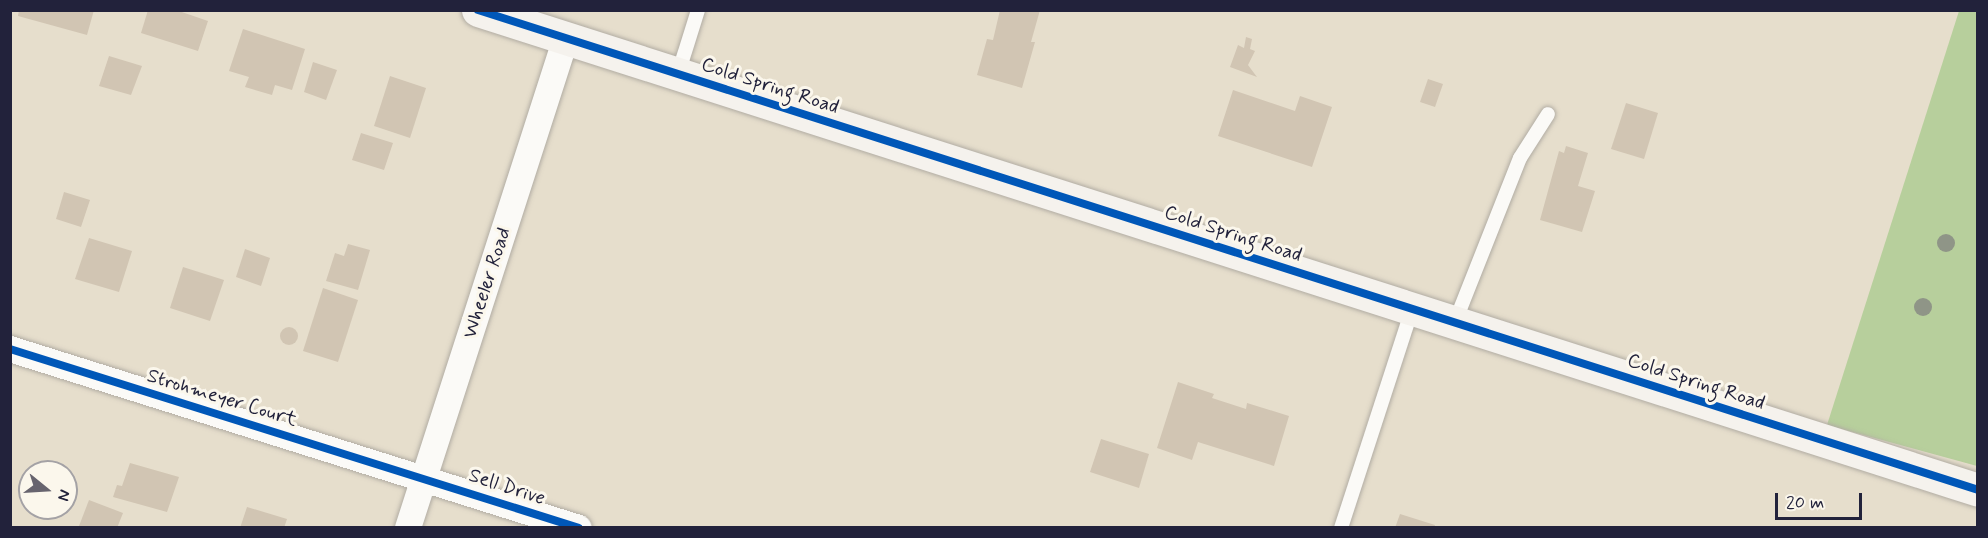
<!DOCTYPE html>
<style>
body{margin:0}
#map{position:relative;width:1988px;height:538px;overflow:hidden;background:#e6decc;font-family:Mynerve,sans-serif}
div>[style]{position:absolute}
.green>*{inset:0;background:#b7cf9c}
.building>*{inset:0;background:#d1c5b3}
.round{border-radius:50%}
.roads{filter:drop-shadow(0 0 2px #b1aca3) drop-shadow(0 0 2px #b1aca3)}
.lane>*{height:14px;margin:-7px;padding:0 7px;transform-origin:7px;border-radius:7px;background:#fbfaf7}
.street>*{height:26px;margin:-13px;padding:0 13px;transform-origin:13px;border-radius:13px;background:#fbfaf7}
.secondary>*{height:33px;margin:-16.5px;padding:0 16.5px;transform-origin:16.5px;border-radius:16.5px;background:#f5f2ed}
.cycleway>*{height:8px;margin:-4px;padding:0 4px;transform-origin:4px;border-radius:4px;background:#0057b8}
.trees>*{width:18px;height:18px;margin:-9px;border-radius:50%;background:#8f9587}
span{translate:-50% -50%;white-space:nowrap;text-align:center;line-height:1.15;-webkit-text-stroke:6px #fbf7ec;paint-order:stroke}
.street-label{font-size:20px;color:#22223b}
.frame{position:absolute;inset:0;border:12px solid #22223b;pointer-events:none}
.north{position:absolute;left:18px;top:460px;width:60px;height:60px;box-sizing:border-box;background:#fbf7ec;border:2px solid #a4a2a5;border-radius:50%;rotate:108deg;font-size:16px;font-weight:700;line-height:24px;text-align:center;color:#22223b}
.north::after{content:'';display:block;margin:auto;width:21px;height:27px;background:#67646e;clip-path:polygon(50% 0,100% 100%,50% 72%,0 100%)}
.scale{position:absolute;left:1775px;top:493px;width:87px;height:27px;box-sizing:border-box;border:3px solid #22223b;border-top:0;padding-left:8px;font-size:18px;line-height:21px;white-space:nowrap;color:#22223b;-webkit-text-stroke:4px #fbf7ec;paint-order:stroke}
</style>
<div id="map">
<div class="green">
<i style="clip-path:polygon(1959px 11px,1977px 11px,1977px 466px,1827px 425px)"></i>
</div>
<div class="building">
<i style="clip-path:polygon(19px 10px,94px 10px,87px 35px,18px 16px)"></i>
<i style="clip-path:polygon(148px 10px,176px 10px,208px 21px,198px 51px,141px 33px)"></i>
<i style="clip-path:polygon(1000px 10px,1040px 10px,1031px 42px,1035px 42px,1022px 88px,977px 75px,987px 39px,993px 40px)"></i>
<i style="clip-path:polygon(243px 29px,305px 49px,292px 90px,275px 85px,272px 95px,245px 87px,249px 77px,229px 71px)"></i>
<i style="clip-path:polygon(1246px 37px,1252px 39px,1250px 49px,1255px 51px,1248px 65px,1257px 77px,1230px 67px,1238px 45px,1244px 48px)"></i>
<i style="clip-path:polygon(109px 56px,142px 66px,131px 95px,99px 86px)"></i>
<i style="clip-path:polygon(313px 62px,337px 70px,326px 100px,304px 92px)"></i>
<i style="clip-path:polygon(390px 76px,426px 88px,410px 138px,374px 126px)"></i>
<i style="clip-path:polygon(1428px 79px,1443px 84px,1435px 107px,1420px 102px)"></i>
<i style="clip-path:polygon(1233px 90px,1295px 111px,1300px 96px,1332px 107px,1312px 167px,1218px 136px)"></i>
<i style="clip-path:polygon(1626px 103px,1658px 113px,1644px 159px,1611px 149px)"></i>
<i style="clip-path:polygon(361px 133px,393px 143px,384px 170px,352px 160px)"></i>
<i style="clip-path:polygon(1566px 146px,1588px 153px,1578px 186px,1595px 191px,1582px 232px,1540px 220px,1559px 151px,1564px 153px)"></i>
<i style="clip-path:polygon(64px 192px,90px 200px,81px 227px,56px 219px)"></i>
<i style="clip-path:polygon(89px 238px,132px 251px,119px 292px,75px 279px)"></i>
<i style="clip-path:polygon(348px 244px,370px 250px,358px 290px,326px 281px,335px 253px,344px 256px)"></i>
<i style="clip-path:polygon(245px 249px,270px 258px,261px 286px,236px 277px)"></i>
<i style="clip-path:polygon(183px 267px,224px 280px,210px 321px,170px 308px)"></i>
<i style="clip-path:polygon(323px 288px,358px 300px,338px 362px,303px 351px)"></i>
<i class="round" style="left:280px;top:327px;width:18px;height:18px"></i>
<i style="clip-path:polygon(1178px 382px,1214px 394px,1212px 398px,1246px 409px,1247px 403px,1289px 416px,1274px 466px,1198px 442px,1192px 460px,1157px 448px)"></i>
<i style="clip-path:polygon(1101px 439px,1149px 454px,1139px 488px,1090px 472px)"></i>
<i style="clip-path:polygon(130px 463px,179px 477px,167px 512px,113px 497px,117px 485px,122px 486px)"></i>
<i style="clip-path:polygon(89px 500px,123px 513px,117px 528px,79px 526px)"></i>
<i style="clip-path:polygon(247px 507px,287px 519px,284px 528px,240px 528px)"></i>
<i style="clip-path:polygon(1400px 514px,1435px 525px,1434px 528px,1395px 528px)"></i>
</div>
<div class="roads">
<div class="lane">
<i style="left:678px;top:74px;width:67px;rotate:-72.6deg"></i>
<i style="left:1455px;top:322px;width:176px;rotate:-68.4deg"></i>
<i style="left:1520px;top:158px;width:52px;rotate:-57.5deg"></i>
<i style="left:1341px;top:528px;width:230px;rotate:-72deg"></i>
</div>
<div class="street">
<i style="left:10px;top:349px;width:596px;rotate:17.46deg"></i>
<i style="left:408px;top:528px;width:515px;rotate:-72.13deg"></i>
</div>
<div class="secondary">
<i style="left:478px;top:10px;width:1575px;rotate:17.74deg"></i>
</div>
</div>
<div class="cycleway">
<i style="left:478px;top:10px;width:1575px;rotate:17.74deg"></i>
<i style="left:10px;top:349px;width:596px;rotate:17.46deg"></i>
</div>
<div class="trees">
<i style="left:1946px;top:243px"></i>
<i style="left:1923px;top:307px"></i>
</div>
<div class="street-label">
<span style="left:770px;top:86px;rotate:18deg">Cold Spring Road</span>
<span style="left:1233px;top:234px;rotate:18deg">Cold Spring Road</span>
<span style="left:487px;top:283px;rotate:-72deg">Wheeler Road</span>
<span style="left:1696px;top:382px;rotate:18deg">Cold Spring Road</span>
<span style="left:222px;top:398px;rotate:17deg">Strohmeyer Court</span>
<span style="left:507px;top:487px;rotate:18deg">Sell Drive</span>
</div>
<div class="frame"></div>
<div class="north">N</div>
<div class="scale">20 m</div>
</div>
